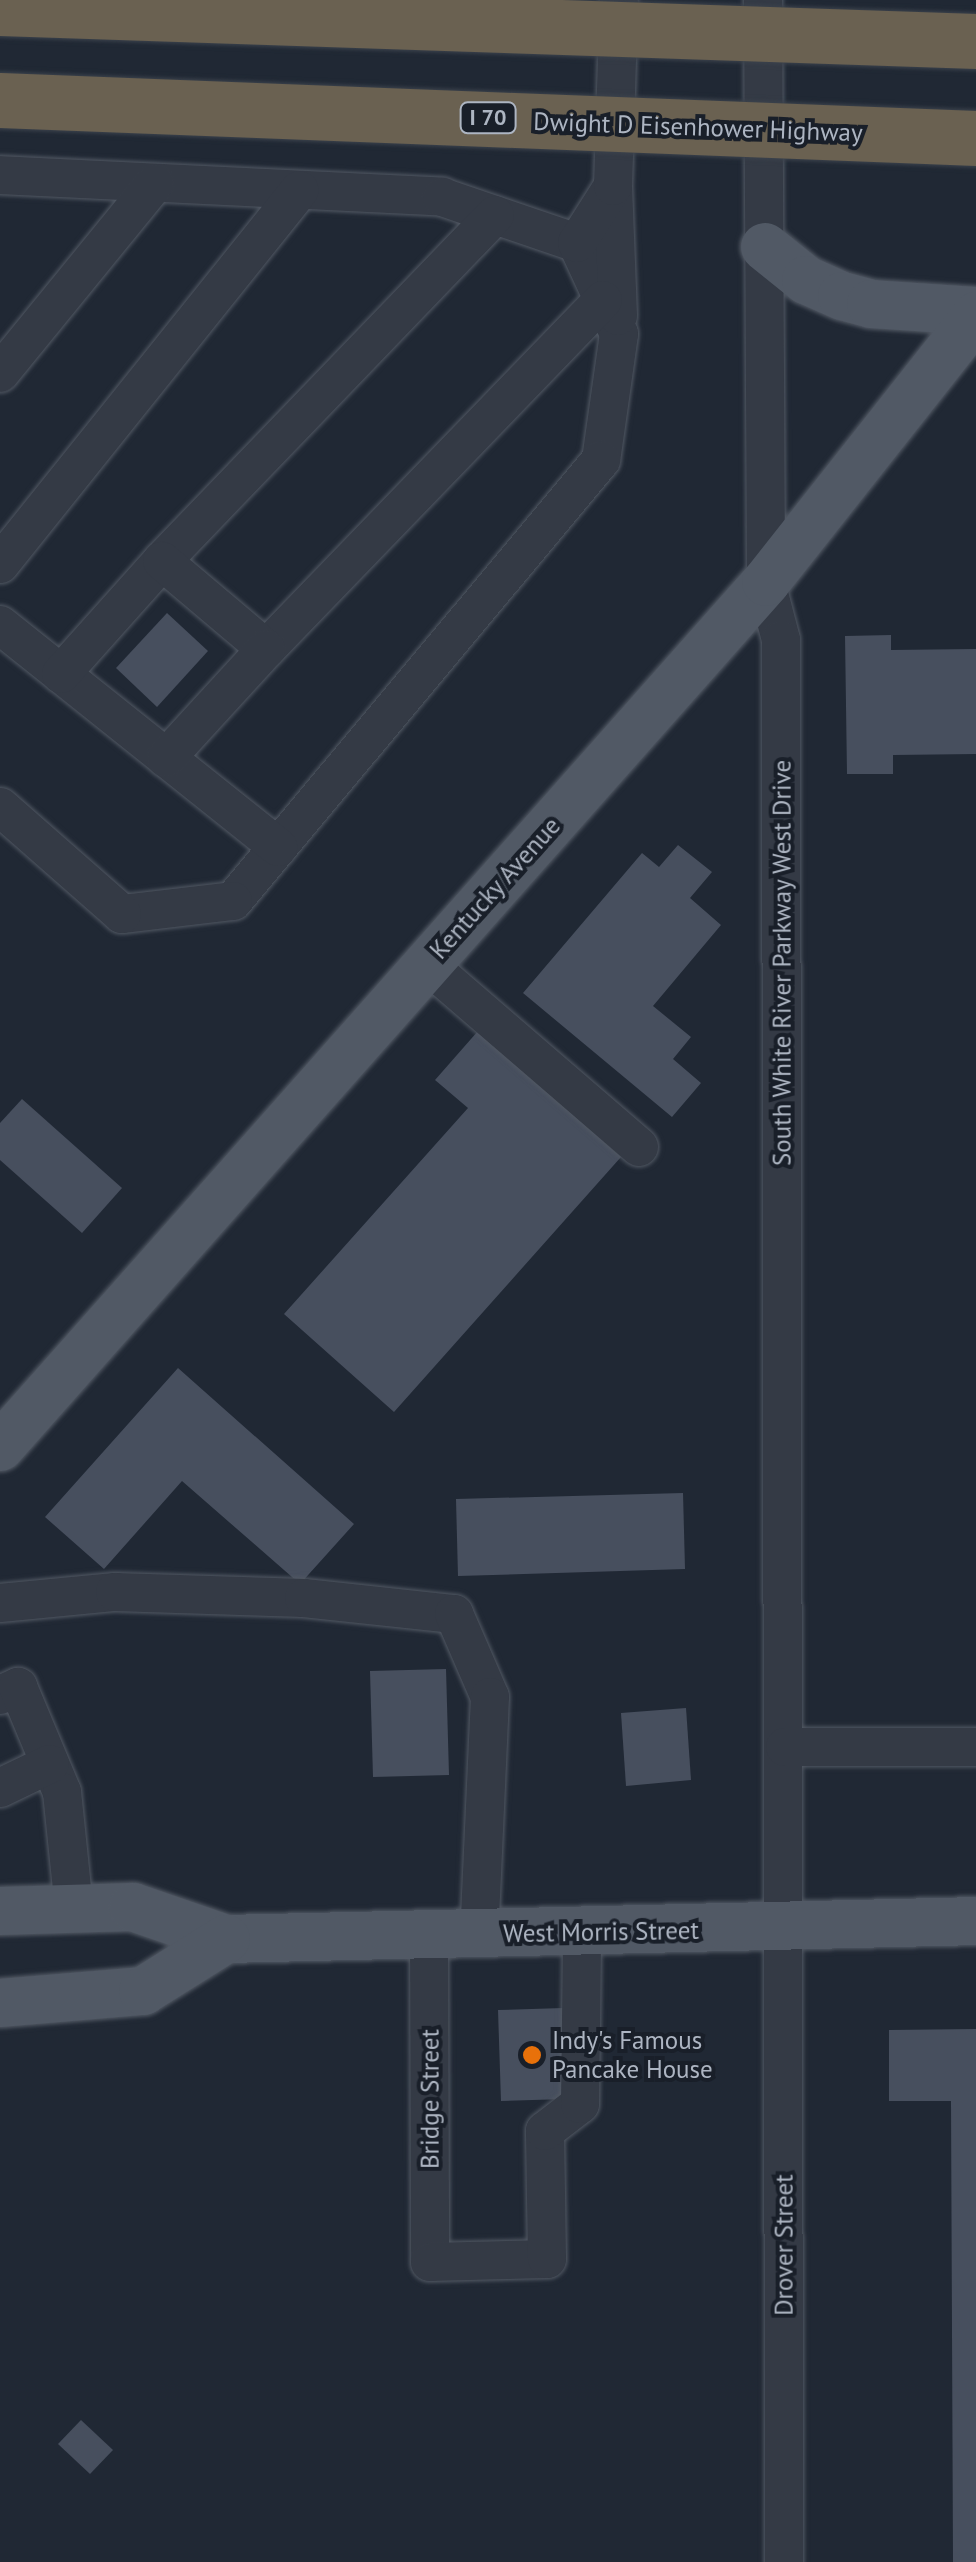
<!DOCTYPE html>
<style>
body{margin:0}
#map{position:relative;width:976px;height:2562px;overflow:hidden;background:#202834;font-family:"PT Sans",sans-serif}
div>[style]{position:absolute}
.building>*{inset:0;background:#474f5e}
.roads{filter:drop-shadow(0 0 2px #515863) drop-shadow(0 0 2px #515863)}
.minor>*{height:38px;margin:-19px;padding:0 19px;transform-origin:19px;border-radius:19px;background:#343a45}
.major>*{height:48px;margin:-24px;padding:0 24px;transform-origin:24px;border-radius:24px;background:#515965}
.bridges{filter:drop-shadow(0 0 2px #3b424c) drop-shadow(0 0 2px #3b424c)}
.highway-bridge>*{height:55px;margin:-27.5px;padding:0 27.5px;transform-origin:27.5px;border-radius:27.5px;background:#6a6151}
.dots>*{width:28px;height:28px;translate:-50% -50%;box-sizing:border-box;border:5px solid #191f29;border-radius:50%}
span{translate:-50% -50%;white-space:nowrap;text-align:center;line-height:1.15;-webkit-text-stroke:8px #191f29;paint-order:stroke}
.shield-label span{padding:2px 8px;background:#191f29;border:2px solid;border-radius:8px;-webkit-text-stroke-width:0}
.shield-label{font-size:22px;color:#adb5c2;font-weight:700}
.street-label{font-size:25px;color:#adb5c2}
.poi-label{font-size:25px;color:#adb5c2}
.left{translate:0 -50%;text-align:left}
</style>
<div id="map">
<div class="building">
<i style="clip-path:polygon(167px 613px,208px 651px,157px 707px,116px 668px)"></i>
<i style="clip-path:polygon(891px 635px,891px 650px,976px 649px,976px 754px,893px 755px,893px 774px,847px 774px,845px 636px)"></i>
<i style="clip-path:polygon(678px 845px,712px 872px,690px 898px,721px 925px,653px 1006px,691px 1037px,673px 1059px,701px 1083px,672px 1117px,523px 993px,642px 853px,659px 867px)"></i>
<i style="clip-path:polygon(478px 1031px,621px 1157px,394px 1412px,284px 1314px,468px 1108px,435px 1080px)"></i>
<i style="clip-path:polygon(22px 1099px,122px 1188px,82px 1233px,0 1160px,0 1123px)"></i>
<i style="clip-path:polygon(178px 1368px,354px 1524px,300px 1584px,182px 1481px,104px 1569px,45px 1517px)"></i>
<i style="clip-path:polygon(683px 1493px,685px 1569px,458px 1576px,456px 1499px)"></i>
<i style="clip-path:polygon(446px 1669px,449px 1775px,373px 1777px,370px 1671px)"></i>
<i style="clip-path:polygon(686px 1708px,691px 1780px,626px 1786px,621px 1713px)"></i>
<i style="clip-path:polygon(563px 2008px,566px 2099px,501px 2101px,498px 2010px)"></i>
<i style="clip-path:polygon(976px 2029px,976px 2562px,953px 2562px,951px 2101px,889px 2101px,889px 2030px)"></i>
<i style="clip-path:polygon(81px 2420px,113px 2450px,90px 2474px,58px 2444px)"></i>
</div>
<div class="roads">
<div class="minor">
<i style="left:763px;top:0;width:582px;rotate:89.7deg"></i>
<i style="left:766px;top:582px;width:60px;rotate:75.5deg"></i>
<i style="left:781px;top:640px;width:1922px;rotate:89.91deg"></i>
<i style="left:0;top:175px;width:443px;rotate:2.8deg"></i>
<i style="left:442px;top:197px;width:143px;rotate:18.8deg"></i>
<i style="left:577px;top:243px;width:100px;rotate:65.2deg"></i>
<i style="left:619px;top:334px;width:127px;rotate:98.1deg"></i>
<i style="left:601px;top:460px;width:574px;rotate:129.84deg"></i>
<i style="left:233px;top:901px;width:112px;rotate:173.3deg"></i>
<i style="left:122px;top:914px;width:162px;rotate:-138.7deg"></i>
<i style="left:613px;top:186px;width:130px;rotate:87.8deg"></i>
<i style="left:577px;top:243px;width:67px;rotate:-57.7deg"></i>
<i style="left:613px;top:186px;width:186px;rotate:-88.2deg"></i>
<i style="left:0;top:373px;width:245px;rotate:-50.8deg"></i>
<i style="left:162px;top:561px;width:480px;rotate:-46.1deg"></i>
<i style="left:0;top:564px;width:479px;rotate:-51.3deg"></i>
<i style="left:0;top:625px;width:356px;rotate:38.6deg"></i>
<i style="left:266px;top:649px;width:485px;rotate:-46deg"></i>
<i style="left:61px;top:674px;width:152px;rotate:-48.2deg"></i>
<i style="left:162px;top:561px;width:136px;rotate:40.2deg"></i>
<i style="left:266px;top:649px;width:148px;rotate:132.5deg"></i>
<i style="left:427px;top:964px;width:280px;rotate:40.8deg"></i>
<i style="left:0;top:1603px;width:116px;rotate:-5.5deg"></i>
<i style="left:115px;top:1592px;width:189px;rotate:1.8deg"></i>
<i style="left:304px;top:1598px;width:151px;rotate:6.1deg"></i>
<i style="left:454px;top:1614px;width:90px;rotate:66.6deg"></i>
<i style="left:490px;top:1697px;width:238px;rotate:92.6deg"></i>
<i style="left:0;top:1695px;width:20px;rotate:-24deg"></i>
<i style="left:18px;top:1687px;width:114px;rotate:67.3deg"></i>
<i style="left:62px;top:1792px;width:118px;rotate:84.1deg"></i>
<i style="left:785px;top:1747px;width:191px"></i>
<i style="left:0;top:1788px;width:55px;rotate:-25.6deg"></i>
<i style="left:429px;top:1936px;width:326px;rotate:89.8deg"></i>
<i style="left:430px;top:2262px;width:117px;rotate:-1.5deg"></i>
<i style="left:547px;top:2259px;width:128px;rotate:-90.9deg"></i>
<i style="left:545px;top:2131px;width:44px;rotate:-37.6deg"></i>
<i style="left:580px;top:2104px;width:169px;rotate:-89.3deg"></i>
</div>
<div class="major">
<i style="left:765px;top:247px;width:53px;rotate:38.8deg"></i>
<i style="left:806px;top:280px;width:39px;rotate:24deg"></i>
<i style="left:842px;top:296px;width:30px;rotate:15deg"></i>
<i style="left:871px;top:304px;width:105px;rotate:3.8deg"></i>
<i style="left:0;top:1447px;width:1155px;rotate:-48.47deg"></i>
<i style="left:766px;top:582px;width:339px;rotate:-51.7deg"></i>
<i style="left:0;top:1911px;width:133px;rotate:-1.7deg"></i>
<i style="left:133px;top:1907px;width:98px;rotate:19deg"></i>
<i style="left:226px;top:1939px;width:750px;rotate:-1.37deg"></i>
<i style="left:0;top:2003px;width:144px;rotate:-4.8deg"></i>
<i style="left:143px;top:1991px;width:98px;rotate:-32.1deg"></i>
</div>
</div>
<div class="bridges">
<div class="highway-bridge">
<i style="left:0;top:8px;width:977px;rotate:1.94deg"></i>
<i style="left:0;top:100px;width:977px;rotate:2.23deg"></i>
</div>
</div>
<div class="dots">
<i style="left:532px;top:2055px;background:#e8710a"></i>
</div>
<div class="shield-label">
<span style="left:488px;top:118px">I 70</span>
</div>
<div class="street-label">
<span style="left:698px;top:127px;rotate:2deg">Dwight D Eisenhower Highway</span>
<span style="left:495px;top:888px;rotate:-48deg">Kentucky Avenue</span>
<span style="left:782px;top:963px;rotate:-90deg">South White River Parkway West Drive</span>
<span style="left:601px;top:1932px;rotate:-1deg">West Morris Street</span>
<span style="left:430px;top:2099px;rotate:-90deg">Bridge Street</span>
<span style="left:784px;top:2245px;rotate:-90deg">Drover Street</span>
</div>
<div class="poi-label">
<span class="left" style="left:552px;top:2055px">Indy's Famous<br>Pancake House</span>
</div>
</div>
